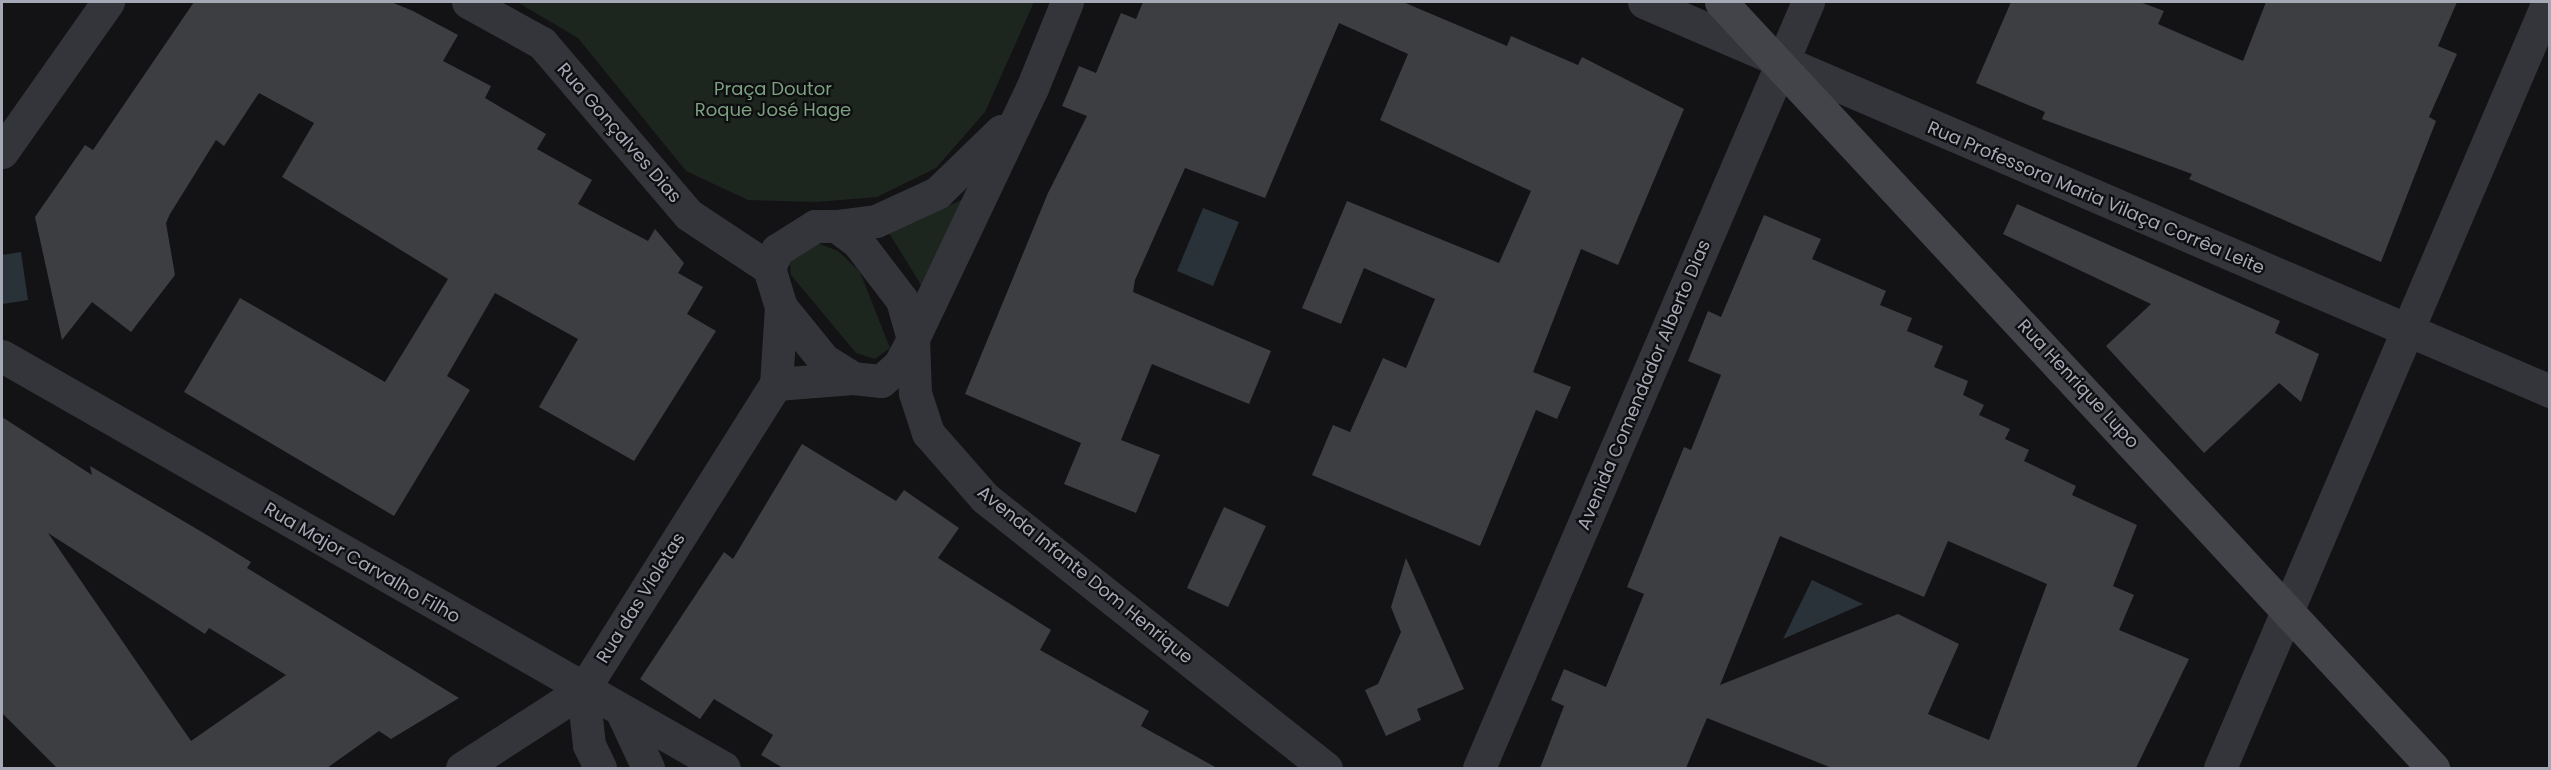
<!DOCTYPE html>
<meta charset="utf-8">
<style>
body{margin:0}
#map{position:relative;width:2551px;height:770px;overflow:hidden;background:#131315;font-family:Poppins,sans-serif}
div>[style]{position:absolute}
.green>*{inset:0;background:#1d251f}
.water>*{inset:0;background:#293139}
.building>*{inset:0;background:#3d3e42}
.street>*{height:33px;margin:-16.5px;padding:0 16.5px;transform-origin:16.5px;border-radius:16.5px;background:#34353a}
.secondary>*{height:33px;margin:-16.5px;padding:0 16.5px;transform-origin:16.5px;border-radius:16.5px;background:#42444a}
span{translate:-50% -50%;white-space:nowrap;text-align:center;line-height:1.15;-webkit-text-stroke:4.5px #0e0e10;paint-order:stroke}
.park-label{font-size:18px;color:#7ba180}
.street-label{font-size:18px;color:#a5a9b6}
.frame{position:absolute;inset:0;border:3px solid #a5a9b6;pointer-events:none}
</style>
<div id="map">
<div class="green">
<i style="clip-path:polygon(517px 2px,1034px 2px,985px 112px,936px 168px,877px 197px,816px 202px,748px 200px,686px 171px,578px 38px)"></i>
<i style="clip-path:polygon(968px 197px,926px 293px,889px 233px)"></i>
<i style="clip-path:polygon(818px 243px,838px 251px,860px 272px,890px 348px,875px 359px,856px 353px,791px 275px,789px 256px)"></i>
</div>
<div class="water">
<i style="clip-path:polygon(1203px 208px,1239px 222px,1213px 286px,1177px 271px)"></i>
<i style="clip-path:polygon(21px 252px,28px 300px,3px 304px,2px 255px)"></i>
<i style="clip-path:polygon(1812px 580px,1863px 604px,1783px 639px)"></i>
</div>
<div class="building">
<i style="clip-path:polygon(194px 2px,391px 2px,413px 11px,458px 35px,443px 61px,491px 86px,485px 98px,546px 134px,537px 149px,592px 180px,578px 204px,648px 241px,655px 229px,684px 263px,678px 273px,703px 287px,687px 314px,716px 331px,634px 461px,539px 407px,578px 339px,495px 293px,447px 376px,470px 390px,394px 516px,184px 392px,240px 298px,385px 382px,448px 279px,282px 177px,314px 123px,259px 93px,224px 146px,216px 140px,170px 214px,166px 223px,175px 275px,131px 332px,92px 302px,62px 340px,35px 217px,85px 145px,93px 150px)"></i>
<i style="clip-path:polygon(1143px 2px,1403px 2px,1507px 46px,1511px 36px,1578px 65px,1582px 57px,1684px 109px,1618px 265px,1581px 249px,1533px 372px,1571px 387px,1557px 419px,1536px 410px,1480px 546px,1312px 475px,1333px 425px,1350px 432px,1383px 358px,1406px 368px,1435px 299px,1364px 268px,1341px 324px,1302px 308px,1347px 201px,1499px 263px,1531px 191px,1380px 120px,1408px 54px,1339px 23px,1265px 198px,1185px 168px,1135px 280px,1133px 292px,1271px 351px,1249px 404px,1152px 364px,1121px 440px,1160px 455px,1136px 513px,1064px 484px,1081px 443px,965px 394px,1048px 193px,1087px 116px,1062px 106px,1079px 66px,1096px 73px,1121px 13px,1136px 19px)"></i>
<i style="clip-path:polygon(2011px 2px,2140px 2px,2164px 11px,2158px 24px,2243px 61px,2266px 2px,2457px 2px,2438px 46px,2457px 54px,2429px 117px,2436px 121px,2381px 262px,2189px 179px,2192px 174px,2042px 119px,2045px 112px,1976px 83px)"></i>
<i style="clip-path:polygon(2017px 204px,2280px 321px,2275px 333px,2319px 354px,2301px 402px,2279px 383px,2204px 453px,2106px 346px,2151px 304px,2003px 234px)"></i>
<i style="clip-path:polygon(evenodd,1764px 215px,1821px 239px,1812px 259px,1886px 291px,1880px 305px,1912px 318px,1907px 331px,1943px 346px,1934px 367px,1968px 381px,1963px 395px,1984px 405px,1979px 415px,2010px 429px,2005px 439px,2029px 450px,2024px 461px,2076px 486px,2072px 495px,2137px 525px,2113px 586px,2134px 595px,2119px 630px,2189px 659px,2136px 768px,1832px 768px,1707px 718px,1686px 768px,1540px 768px,1564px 706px,1551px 700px,1564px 669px,1606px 687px,1644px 594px,1627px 587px,1684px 447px,1691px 450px,1721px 375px,1688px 361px,1708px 311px,1721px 317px,1764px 215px,1780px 536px,1924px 597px,1948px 541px,2047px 584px,1989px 740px,1928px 714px,1959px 644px,1898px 614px,1720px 685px,1780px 536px)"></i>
<i style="clip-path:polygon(evenodd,2px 417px,92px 475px,90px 466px,207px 535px,251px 562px,247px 568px,459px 698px,391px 739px,379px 731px,327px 768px,57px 768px,2px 713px,2px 417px,48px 533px,205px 634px,209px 628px,286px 675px,191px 741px,48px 533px)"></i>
<i style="clip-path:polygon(802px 444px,896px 501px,904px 490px,959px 528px,938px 558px,1051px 630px,1040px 650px,1149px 711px,1141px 726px,1217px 768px,783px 768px,761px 755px,773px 735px,714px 699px,700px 719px,640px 679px,724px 552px,733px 559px)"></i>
<i style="clip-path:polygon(1224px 507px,1266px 526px,1228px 607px,1187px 588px)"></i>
<i style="clip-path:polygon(1406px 558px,1464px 689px,1417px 709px,1421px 720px,1386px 736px,1365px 690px,1378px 684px,1401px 632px,1391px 607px)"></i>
</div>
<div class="street">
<i style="left:468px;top:2px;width:85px;rotate:29deg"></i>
<i style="left:542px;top:43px;width:226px;rotate:49.5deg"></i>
<i style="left:689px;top:215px;width:96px;rotate:33.5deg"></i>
<i style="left:1067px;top:2px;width:93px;rotate:112.1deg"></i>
<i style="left:1032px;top:88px;width:278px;rotate:115.4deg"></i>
<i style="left:913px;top:339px;width:54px;rotate:87.9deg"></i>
<i style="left:915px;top:393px;width:42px;rotate:72deg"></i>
<i style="left:928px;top:433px;width:86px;rotate:48.8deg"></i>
<i style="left:985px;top:498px;width:435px;rotate:38.4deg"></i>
<i style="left:1644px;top:2px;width:986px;rotate:23.24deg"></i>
<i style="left:2px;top:152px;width:184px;rotate:-54.8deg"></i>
<i style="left:815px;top:226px;width:21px"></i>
<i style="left:836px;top:226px;width:26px;rotate:36deg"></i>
<i style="left:857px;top:241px;width:74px;rotate:52.7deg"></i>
<i style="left:902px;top:300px;width:41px;rotate:74.2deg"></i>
<i style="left:913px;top:339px;width:30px;rotate:118deg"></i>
<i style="left:899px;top:365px;width:24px;rotate:138deg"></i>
<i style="left:881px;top:381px;width:28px;rotate:-174deg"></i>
<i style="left:853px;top:378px;width:34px;rotate:-148deg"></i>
<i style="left:824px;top:360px;width:68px;rotate:-129.1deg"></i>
<i style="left:781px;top:307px;width:41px;rotate:-107.1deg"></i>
<i style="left:769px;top:268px;width:20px;rotate:-66deg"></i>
<i style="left:777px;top:250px;width:45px;rotate:-32.3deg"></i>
<i style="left:836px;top:226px;width:40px;rotate:-7.1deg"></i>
<i style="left:876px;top:221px;width:67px;rotate:-24.7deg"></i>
<i style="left:937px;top:193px;width:89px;rotate:-44.1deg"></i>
<i style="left:2px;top:356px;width:831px;rotate:29.71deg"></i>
<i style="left:776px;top:384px;width:77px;rotate:-4.5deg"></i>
<i style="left:583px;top:690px;width:55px;rotate:83.8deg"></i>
<i style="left:589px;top:745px;width:25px;rotate:64deg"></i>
<i style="left:621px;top:710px;width:64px;rotate:65deg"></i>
<i style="left:462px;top:768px;width:144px;rotate:-32.8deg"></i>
<i style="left:583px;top:690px;width:362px;rotate:-57.8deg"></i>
<i style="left:776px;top:384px;width:77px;rotate:-86.3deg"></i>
<i style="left:1479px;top:768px;width:834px;rotate:-66.76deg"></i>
<i style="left:2220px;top:768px;width:833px;rotate:-66.82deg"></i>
</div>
<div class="secondary">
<i style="left:1721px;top:2px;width:1046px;rotate:47.09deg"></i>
</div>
<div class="park-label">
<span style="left:773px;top:100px">Praça Doutor<br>Roque José Hage</span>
</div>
<div class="street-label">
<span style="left:619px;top:133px;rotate:49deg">Rua Gonçalves Dias</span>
<span style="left:2096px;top:198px;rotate:23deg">Rua Professora Maria Vilaça Corrêa Leite</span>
<span style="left:2078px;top:384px;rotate:47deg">Rua Henrique Lupo</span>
<span style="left:1644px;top:385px;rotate:-67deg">Avenida Comendador Alberto Dias</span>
<span style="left:362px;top:563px;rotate:30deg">Rua Major Carvalho Filho</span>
<span style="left:1085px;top:575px;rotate:39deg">Avenda Infante Dom Henrique</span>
<span style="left:641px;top:598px;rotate:-58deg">Rua das Violetas</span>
</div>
<div class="frame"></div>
</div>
